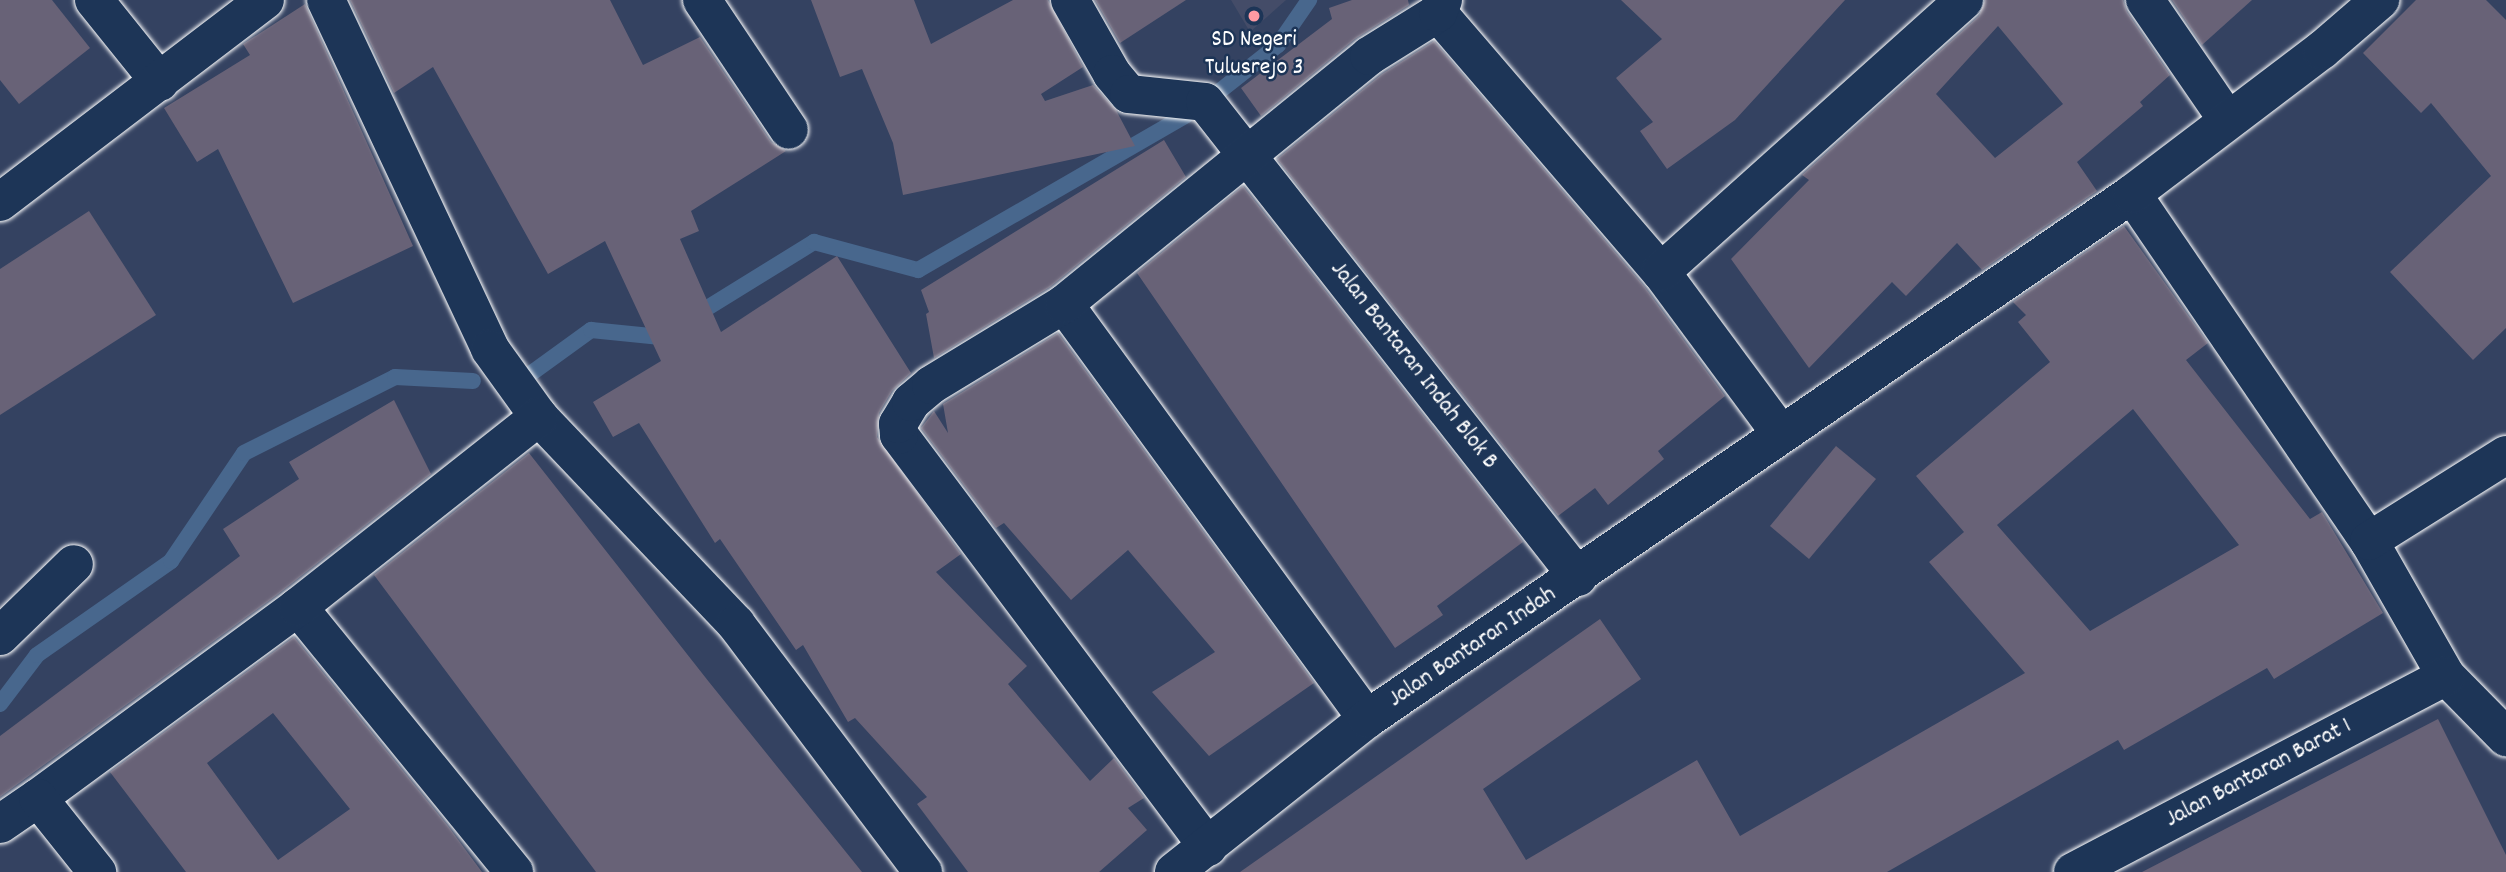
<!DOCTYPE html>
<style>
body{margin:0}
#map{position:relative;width:2506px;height:872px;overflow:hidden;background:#344261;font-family:Dekko,sans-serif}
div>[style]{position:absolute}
.built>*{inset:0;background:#444c68}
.stream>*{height:16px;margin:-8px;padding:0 8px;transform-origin:8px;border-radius:8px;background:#48678d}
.building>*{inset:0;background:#686277}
.roads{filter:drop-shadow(0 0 2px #fff) drop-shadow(0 0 2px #fff)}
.street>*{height:38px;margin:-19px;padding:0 19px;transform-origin:19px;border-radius:19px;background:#1d3557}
.dots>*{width:19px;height:19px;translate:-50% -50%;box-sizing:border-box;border:4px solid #1d3557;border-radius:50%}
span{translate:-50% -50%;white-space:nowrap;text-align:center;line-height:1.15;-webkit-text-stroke:5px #1d3557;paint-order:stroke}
.poi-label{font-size:24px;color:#fff}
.street-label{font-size:24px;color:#fff}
</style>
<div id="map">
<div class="built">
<i style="clip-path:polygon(1231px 0,1286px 0,1250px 32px)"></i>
</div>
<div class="stream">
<i style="left:1216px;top:94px;width:79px;rotate:-38.3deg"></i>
<i style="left:1278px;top:45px;width:55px;rotate:-55.4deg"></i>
<i style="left:691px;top:318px;width:145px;rotate:-31.7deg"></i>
<i style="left:814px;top:242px;width:108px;rotate:15.1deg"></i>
<i style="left:918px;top:270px;width:310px;rotate:-30deg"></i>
<i style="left:533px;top:372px;width:72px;rotate:-35.9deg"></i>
<i style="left:591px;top:330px;width:70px;rotate:5.7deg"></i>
<i style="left:661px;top:337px;width:9px;rotate:-32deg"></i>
<i style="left:0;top:704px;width:61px;rotate:-52.9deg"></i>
<i style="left:37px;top:655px;width:164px;rotate:-35deg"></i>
<i style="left:171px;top:561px;width:130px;rotate:-55.9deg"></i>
<i style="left:244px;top:453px;width:169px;rotate:-26.7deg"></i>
<i style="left:395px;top:377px;width:78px;rotate:2.9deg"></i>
</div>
<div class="building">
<i style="clip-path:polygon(0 0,52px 0,90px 48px,19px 104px,0 80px)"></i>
<i style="clip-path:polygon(350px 0,610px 0,643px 65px,700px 37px,771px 142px,786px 151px,691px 211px,699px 231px,680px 239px,721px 332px,837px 256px,911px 373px,892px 391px,879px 413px,877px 437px,961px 554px,936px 572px,1027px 666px,1008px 684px,1090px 781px,1114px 758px,1144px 798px,1128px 808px,1147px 830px,1099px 872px,968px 872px,917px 804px,927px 797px,855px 718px,848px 722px,803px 645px,796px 650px,720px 539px,715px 543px,639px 423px,613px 437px,593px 402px,661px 361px,605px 241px,548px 274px,433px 67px,394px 93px)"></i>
<i style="clip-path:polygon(811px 0,914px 0,931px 44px,1013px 0,1048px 0,1083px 67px,1041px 94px,1045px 101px,1093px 85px,1116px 110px,1135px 146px,903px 195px,893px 143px,862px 69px,840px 77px)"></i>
<i style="clip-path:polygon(1095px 0,1186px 0,1120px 43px)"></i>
<i style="clip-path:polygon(1352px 0,1408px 0,1409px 5px,1355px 39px,1261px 116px,1241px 88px,1332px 19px,1329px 8px)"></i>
<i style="clip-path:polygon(1621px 0,1845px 0,1735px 120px,1667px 169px,1640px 131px,1653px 122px,1616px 78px,1662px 39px)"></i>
<i style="clip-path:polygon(evenodd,1985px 0,2123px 0,2127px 12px,2170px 75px,2140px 102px,2143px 106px,2077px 162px,2097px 191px,1982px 270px,1957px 243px,1906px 296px,1892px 282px,1809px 368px,1731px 259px,1809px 180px,1802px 175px,1979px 16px,1985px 0,1998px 26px,2063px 104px,1995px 158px,1936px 94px,1998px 26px)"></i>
<i style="clip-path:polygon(2172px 0,2252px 0,2202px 45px)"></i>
<i style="clip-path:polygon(2416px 0,2486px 0,2506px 20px,2506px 328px,2473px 360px,2390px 272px,2491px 176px,2431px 103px,2421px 113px,2363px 53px)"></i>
<i style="clip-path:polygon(305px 4px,413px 246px,293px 303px,218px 149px,197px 162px,164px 108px,250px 55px,243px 44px)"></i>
<i style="clip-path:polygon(1434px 41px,1644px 286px,1725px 396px,1658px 451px,1664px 459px,1608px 505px,1595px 488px,1558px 516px,1277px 159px,1382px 74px)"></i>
<i style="clip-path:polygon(1164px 140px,1186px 177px,1050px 287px,934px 358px,926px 314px,929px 312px,921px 290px)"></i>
<i style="clip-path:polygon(1243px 186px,1523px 542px,1437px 606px,1443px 615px,1395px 648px,1137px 273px)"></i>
<i style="clip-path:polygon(89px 211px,156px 315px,0 415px,0 269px)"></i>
<i style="clip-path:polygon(evenodd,2124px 226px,2208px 343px,2186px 360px,2310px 519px,2322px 512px,2383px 613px,2274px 679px,2267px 668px,2124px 750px,2118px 740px,1887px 872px,1240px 872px,1600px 619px,1641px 679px,1483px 789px,1526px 860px,1697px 760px,1740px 836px,2025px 673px,1929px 562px,1964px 532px,1916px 476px,2050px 362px,2018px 322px,2026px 315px,2013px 302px,2124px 226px,2133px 409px,2239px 545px,2090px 631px,1997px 525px,2133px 409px)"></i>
<i style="clip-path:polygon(1058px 333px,1314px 683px,1209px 756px,1152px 692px,1215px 652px,1128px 550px,1071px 600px,1004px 523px,996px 528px,921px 428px,934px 411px,948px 433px,943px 404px)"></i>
<i style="clip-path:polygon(394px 400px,431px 474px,277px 595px,0 797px,0 736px,240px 556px,223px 529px,299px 479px,289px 462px)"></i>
<i style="clip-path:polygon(1836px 446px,1876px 479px,1809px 559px,1770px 526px)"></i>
<i style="clip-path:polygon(529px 453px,709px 682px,862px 872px,596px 872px,374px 575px)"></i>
<i style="clip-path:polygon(evenodd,294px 637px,448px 826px,482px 872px,186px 872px,110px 772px,294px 637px,273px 713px,350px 809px,278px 860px,207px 763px,273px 713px)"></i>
<i style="clip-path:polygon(2438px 719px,2506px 855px,2506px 872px,2142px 872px)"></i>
</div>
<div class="roads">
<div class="street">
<i style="left:94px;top:0;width:105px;rotate:51.2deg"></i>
<i style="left:326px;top:0;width:386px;rotate:64.8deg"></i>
<i style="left:490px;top:349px;width:84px;rotate:54.2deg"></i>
<i style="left:539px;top:417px;width:286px;rotate:46.4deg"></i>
<i style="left:736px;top:624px;width:311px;rotate:53deg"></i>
<i style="left:702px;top:0;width:156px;rotate:56.2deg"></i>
<i style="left:1070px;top:0;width:85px;rotate:60.4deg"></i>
<i style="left:1112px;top:74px;width:26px;rotate:50deg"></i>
<i style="left:1129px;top:94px;width:76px;rotate:6deg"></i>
<i style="left:1205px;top:102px;width:604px;rotate:51.86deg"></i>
<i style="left:2145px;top:0;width:143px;rotate:55.5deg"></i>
<i style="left:1438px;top:13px;width:342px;rotate:49.3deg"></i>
<i style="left:1661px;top:272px;width:200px;rotate:53.5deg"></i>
<i style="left:2132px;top:194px;width:420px;rotate:55.7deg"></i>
<i style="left:2369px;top:541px;width:155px;rotate:60.3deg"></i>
<i style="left:2446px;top:676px;width:86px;rotate:45.5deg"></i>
<i style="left:0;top:202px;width:333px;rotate:-37.3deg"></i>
<i style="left:1661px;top:272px;width:407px;rotate:-41.9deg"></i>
<i style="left:1064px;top:304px;width:514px;rotate:53.87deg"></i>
<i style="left:2369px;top:541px;width:162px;rotate:-32.1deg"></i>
<i style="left:298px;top:607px;width:342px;rotate:50.8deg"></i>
<i style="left:0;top:636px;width:103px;rotate:-44.2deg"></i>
<i style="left:38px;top:798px;width:323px;rotate:-36.3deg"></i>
<i style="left:298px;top:607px;width:307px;rotate:-38.3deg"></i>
<i style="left:0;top:824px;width:46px;rotate:-34.4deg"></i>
<i style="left:38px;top:798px;width:95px;rotate:51.4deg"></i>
<i style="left:1208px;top:847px;width:515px;rotate:-126.87deg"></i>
<i style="left:899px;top:435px;width:11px;rotate:-95deg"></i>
<i style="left:898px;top:424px;width:26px;rotate:-59deg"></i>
<i style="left:911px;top:402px;width:26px;rotate:-40deg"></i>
<i style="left:931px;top:385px;width:156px;rotate:-31.3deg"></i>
<i style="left:1064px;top:304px;width:393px;rotate:-39.1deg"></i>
<i style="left:1369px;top:56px;width:81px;rotate:-31.9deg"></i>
<i style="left:1438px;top:13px;width:14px;rotate:-69deg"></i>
<i style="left:1174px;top:872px;width:246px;rotate:-38.4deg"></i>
<i style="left:1367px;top:719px;width:928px;rotate:-34.46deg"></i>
<i style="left:2132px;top:194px;width:238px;rotate:-37.2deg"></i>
<i style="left:2322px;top:50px;width:77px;rotate:-40.8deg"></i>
<i style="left:2073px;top:872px;width:421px;rotate:-27.7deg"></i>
</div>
</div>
<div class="dots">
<i style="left:1254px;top:16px;background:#ff9aa2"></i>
</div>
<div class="poi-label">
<span style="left:1254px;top:55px">SD Negeri<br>Tulusrejo 3</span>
</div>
<div class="street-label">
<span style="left:1413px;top:366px;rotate:52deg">Jalan Bantaran Indah Blok B</span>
<span style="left:1473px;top:648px;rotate:-34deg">Jalan Bantaran Indah</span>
<span style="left:2259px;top:774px;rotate:-28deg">Jalan Bantaran Barat 1</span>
</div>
</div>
